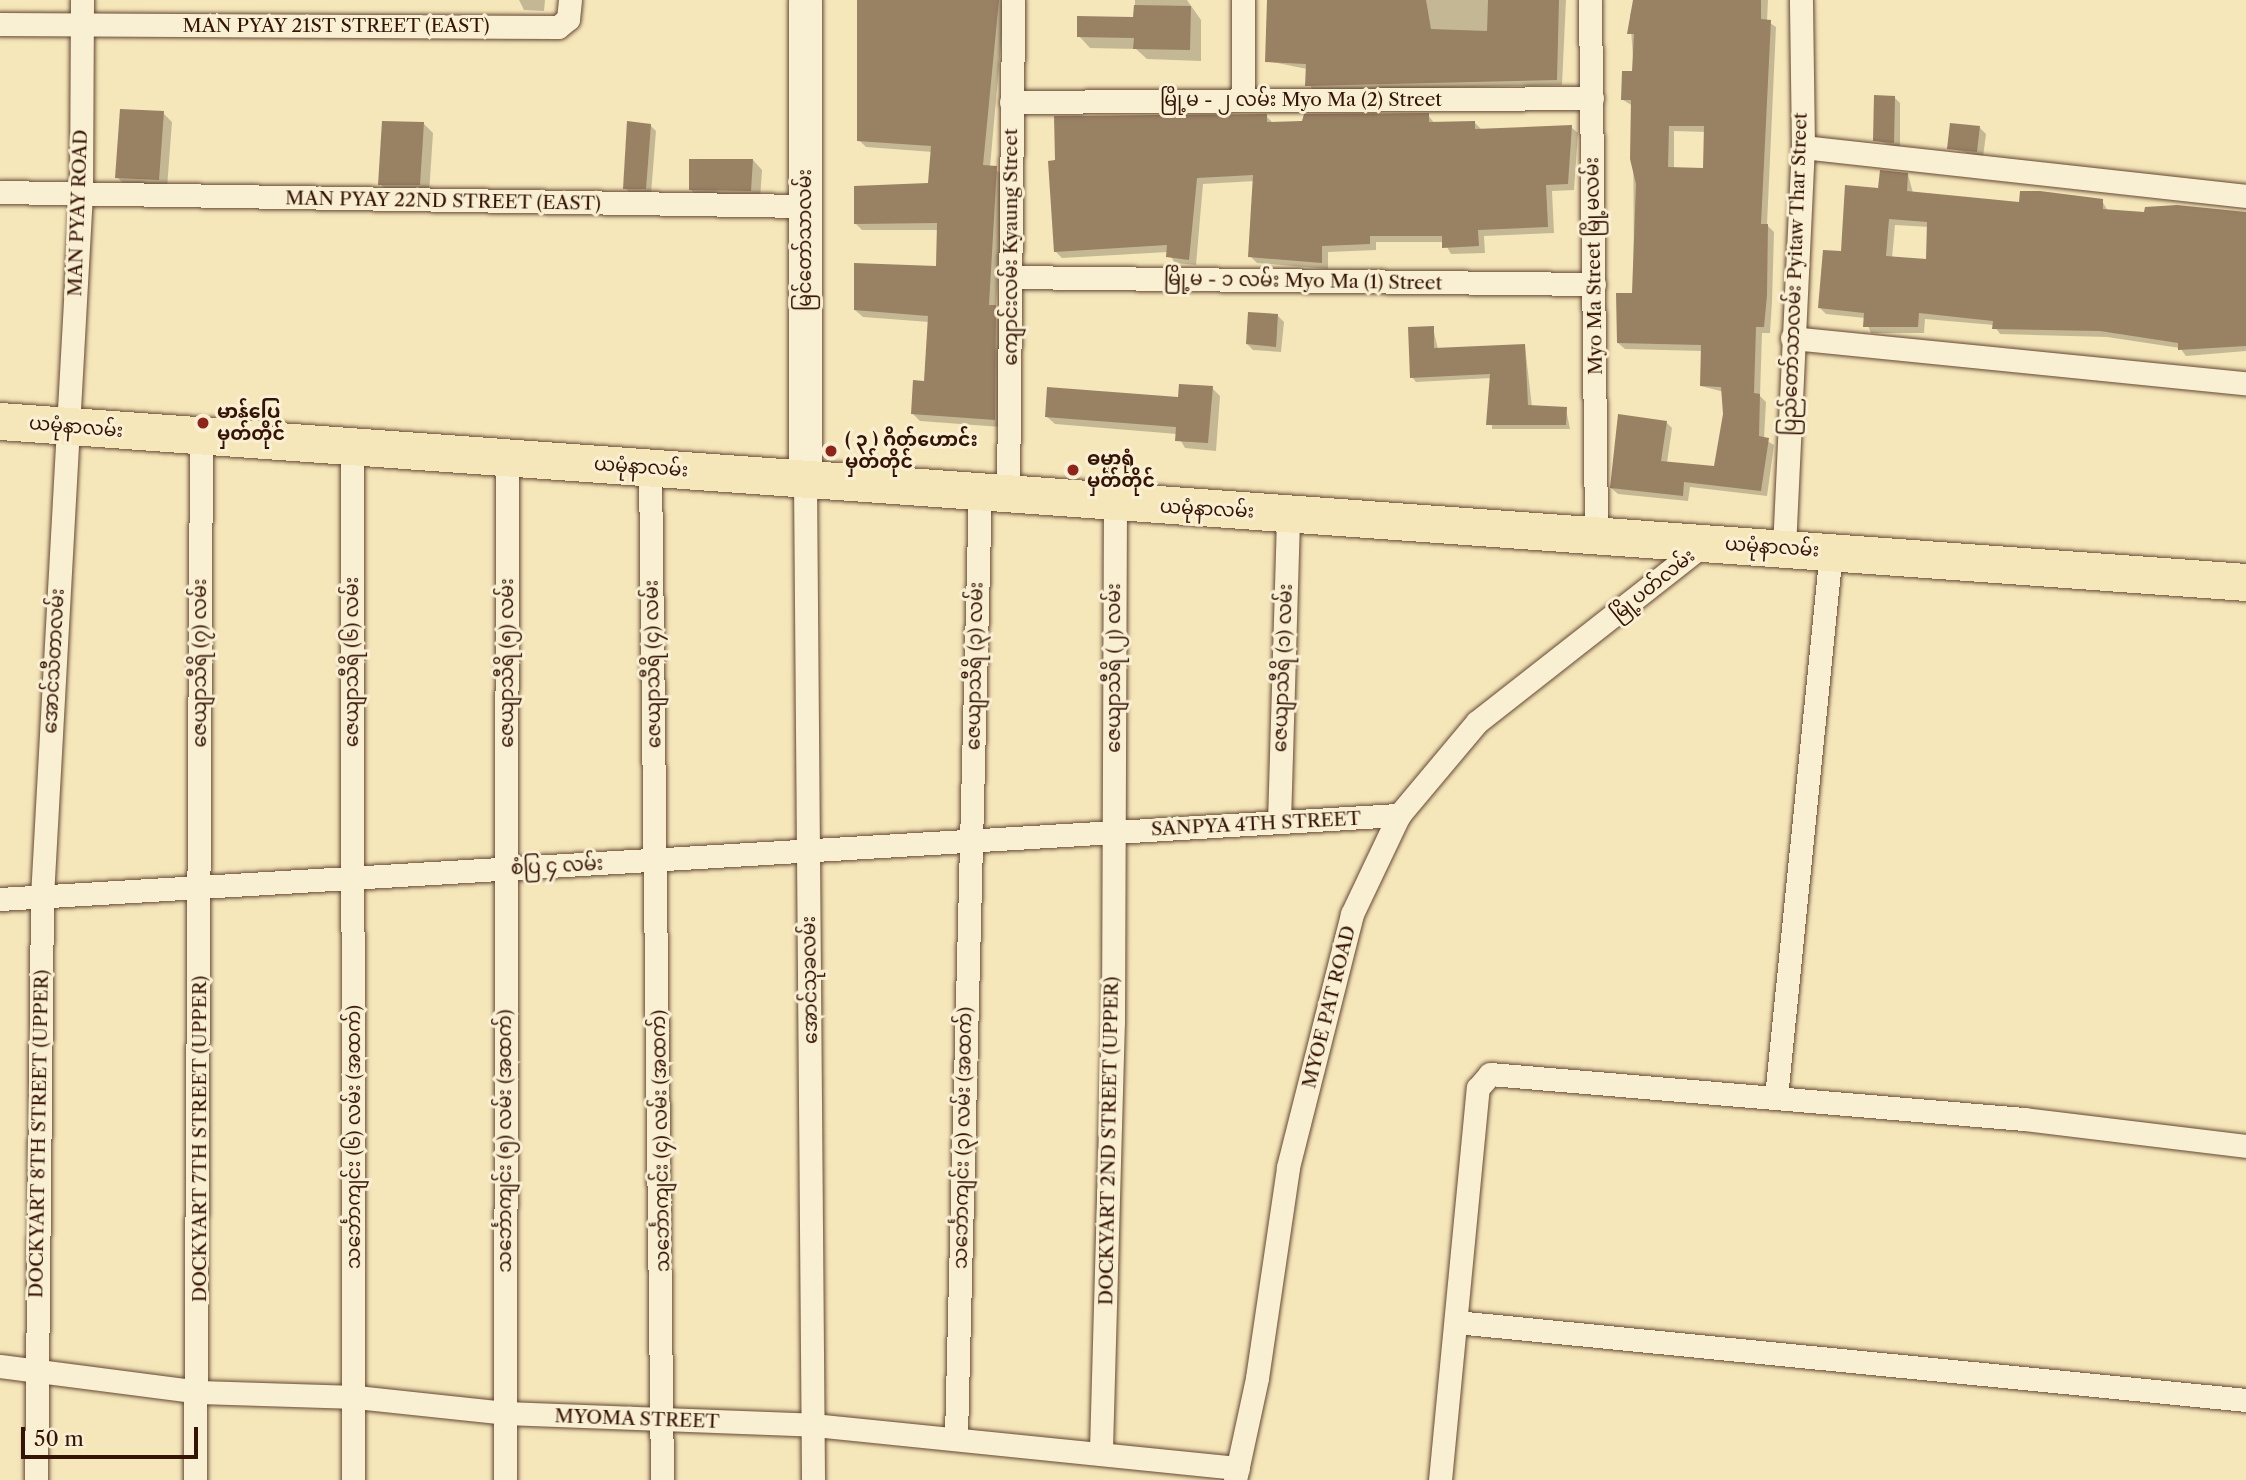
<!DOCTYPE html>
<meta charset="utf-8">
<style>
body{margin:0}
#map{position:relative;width:2246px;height:1480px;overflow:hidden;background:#f6e7ba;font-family:"Libre Caslon Text","Noto Sans Myanmar",serif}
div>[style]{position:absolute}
.shadow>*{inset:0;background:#0003}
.building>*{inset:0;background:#998164}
.roads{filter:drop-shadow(0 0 2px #654834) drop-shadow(0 0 2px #654834)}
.minor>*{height:23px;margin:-11.5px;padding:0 11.5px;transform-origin:11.5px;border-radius:11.5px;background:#f9efd2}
.secondary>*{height:33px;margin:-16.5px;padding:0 16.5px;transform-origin:16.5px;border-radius:16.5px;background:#f9efd2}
.primary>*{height:37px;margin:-18.5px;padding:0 18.5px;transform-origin:18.5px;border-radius:18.5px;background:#f6e7ba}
.dots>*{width:19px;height:19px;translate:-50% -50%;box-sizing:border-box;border:4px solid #f9efd2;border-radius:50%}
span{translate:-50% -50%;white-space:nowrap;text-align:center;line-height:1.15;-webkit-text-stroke:6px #f9efd2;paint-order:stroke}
.street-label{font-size:19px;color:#351307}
.poi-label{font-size:19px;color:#351307;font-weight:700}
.left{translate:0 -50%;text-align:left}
.scale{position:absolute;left:21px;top:1427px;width:177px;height:32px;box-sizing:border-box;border:4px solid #351307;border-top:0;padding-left:9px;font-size:21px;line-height:24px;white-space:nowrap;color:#351307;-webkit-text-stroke:5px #f9efd2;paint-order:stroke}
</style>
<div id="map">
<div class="shadow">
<i style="clip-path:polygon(519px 0,545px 0,544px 11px,524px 10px)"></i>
<i style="clip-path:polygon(859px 0,1005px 0,990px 167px,1004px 175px,996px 307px,1002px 314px,1001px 427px,920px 421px,913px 414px,925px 382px,929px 322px,863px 317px,855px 310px,938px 268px,938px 230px,862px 230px,855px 223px,930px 185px,933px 152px,866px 147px,859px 140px)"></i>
<i style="clip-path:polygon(1135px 0,1187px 0,1201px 20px,1201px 61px,1147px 59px,1136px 49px,1090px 48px,1079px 36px,1135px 18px)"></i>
<i style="clip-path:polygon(1268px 0,1566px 0,1562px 85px,1312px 91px,1307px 69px,1267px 61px)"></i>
<i style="clip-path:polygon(evenodd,1635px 0,1768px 0,1767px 21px,1776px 27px,1767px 225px,1774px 232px,1772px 302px,1770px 333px,1762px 333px,1760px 396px,1766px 402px,1764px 439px,1774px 445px,1767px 496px,1690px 487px,1688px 501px,1618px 494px,1611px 488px,1666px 422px,1672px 428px,1667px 463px,1715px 468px,1725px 414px,1724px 392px,1701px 386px,1702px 351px,1625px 349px,1618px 343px,1634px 295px,1633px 106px,1623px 100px,1634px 72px,1630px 15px,1635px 0,1674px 131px,1706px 132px,1705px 170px,1674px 169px,1674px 131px)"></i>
<i style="clip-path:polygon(1894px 97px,1900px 103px,1900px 148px,1875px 140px)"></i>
<i style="clip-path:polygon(163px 113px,172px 122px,167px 188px,126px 186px,117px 177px)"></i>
<i style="clip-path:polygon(1428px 115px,1435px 124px,1474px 122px,1482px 130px,1571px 127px,1578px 133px,1574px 190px,1552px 191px,1554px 233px,1484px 236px,1485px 253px,1451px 254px,1444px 242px,1376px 242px,1376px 250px,1328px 252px,1328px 269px,1257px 263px,1250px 256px,1255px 181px,1203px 184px,1196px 265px,1175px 263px,1168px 252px,1062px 258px,1055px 251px,1266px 116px,1273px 123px)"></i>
<i style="clip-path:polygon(423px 123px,433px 133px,429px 194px,390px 193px,380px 184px)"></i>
<i style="clip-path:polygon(650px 125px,656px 131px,651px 194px,631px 194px,625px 188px)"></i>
<i style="clip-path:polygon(1980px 128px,1986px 134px,1983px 157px,1949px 148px)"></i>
<i style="clip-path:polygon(753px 160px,762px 170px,760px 200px,700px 199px,690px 189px)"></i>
<i style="clip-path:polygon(evenodd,1908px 174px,1913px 193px,2021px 204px,2102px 201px,2108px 211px,2146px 214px,2246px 214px,2246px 351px,2186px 356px,2180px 348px,2107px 337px,2000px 334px,1994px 325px,1925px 319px,1924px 333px,1871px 333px,1865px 318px,1826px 314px,1819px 307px,1842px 253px,1880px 190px,1908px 174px,1895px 225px,1929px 227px,1927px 261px,1892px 258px,1895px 225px)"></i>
<i style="clip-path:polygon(1278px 316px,1284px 322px,1281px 352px,1253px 350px,1247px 344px)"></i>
<i style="clip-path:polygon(1433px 328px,1438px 349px,1525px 346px,1532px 407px,1566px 409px,1570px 429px,1492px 429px,1491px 378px,1416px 382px,1412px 377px)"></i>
<i style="clip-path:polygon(1212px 388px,1220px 396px,1216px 451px,1185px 448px,1177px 434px,1055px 424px,1046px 416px,1180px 399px)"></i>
</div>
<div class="building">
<i style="clip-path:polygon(857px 0,999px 0,983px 165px,997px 166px,989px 305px,996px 305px,995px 420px,911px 414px,913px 380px,924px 381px,928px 316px,854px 310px,854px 263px,936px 266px,937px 223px,854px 224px,854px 186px,928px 183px,931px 146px,857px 141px)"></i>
<i style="clip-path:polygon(1267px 0,1426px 0,1431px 29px,1487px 31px,1488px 0,1559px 0,1557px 80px,1305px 86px,1306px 64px,1265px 62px)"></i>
<i style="clip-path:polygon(evenodd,1633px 0,1761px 0,1761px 19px,1771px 20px,1761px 224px,1768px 224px,1767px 295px,1764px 327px,1756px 327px,1754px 393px,1760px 394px,1759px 436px,1769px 438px,1761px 491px,1684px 482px,1683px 496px,1610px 488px,1618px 414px,1667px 421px,1661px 461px,1714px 466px,1723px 414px,1721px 387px,1700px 386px,1701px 345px,1617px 343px,1616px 293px,1632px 293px,1636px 184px,1630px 159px,1631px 100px,1621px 100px,1622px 71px,1632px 71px,1634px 34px,1627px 34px,1633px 0,1669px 126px,1704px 126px,1703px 168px,1668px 167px,1669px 126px)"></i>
<i style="clip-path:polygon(1134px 5px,1191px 6px,1190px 50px,1133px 49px,1134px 38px,1077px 37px,1077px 16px,1133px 17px)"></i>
<i style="clip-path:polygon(1874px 95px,1895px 96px,1894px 143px,1873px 141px)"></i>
<i style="clip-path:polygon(120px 109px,164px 111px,159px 180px,115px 178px)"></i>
<i style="clip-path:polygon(1429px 113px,1429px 122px,1475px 121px,1475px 129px,1572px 125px,1568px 184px,1546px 185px,1548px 227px,1478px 230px,1479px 246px,1442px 248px,1442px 236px,1370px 236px,1370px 244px,1322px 246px,1322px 263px,1248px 257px,1253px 175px,1197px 178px,1189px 260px,1166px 257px,1167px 245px,1054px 252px,1048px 161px,1055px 160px,1054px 116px,1267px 114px,1267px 122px,1302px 121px,1304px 114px)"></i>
<i style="clip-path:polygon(382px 121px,424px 122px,420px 185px,378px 185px)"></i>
<i style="clip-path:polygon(627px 121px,651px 124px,646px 189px,623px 189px)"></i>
<i style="clip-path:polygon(1950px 123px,1980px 126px,1977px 152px,1947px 149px)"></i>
<i style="clip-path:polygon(689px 159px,753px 159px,751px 191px,689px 190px)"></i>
<i style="clip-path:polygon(evenodd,1880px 170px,1908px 173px,1907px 191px,2019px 202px,2020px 191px,2040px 191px,2103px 199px,2103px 209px,2144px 212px,2145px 207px,2177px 205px,2246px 212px,2246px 346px,2178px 350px,2178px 343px,2100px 331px,1992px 329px,1993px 321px,1919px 313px,1918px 327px,1863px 327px,1864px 313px,1818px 308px,1823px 250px,1841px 251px,1845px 185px,1878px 188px,1880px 170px,1889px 219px,1927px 222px,1926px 259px,1886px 256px,1889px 219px)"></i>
<i style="clip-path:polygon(1248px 312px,1278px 314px,1276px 347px,1246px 344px)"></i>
<i style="clip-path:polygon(1434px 326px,1434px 348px,1525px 344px,1528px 405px,1567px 407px,1566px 425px,1486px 425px,1490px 374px,1410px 378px,1408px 327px)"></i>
<i style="clip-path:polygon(1179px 384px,1213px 386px,1208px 443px,1175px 441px,1176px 427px,1045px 417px,1047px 387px,1178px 397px)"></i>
</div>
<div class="roads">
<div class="minor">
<i style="left:1243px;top:0;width:100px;rotate:90deg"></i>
<i style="left:1590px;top:0;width:532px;rotate:89.35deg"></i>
<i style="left:0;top:24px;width:558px;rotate:0.31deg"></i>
<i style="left:558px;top:27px;width:13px;rotate:-39deg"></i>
<i style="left:568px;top:19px;width:19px;rotate:-84deg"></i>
<i style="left:1011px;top:102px;width:581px;rotate:-0.39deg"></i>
<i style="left:1803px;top:147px;width:446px;rotate:6.3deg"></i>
<i style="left:0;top:192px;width:805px;rotate:1deg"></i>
<i style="left:1011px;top:277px;width:583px;rotate:0.69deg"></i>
<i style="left:1792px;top:338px;width:456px;rotate:5.7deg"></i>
<i style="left:352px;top:446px;width:1034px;rotate:89.94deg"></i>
<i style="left:650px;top:468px;width:1012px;rotate:89.32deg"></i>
<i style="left:805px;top:480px;width:1000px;rotate:89.54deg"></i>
<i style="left:1008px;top:493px;width:493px;rotate:-89.4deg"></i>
<i style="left:1784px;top:548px;width:401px;rotate:-87.3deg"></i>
<i style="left:1803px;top:147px;width:147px;rotate:-90.8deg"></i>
<i style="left:1279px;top:822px;width:308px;rotate:-88.3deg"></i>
<i style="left:0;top:899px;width:1402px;rotate:-3.44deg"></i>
<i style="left:1776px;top:1097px;width:549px;rotate:-84.25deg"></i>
<i style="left:1456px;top:1322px;width:794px;rotate:5.64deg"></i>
<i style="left:0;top:1366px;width:201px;rotate:7.4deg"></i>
<i style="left:199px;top:1392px;width:157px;rotate:1.8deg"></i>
<i style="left:356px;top:1397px;width:150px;rotate:6.1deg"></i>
<i style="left:505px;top:1413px;width:309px;rotate:2.2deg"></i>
<i style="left:814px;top:1425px;width:426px;rotate:5.8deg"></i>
<i style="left:956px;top:1436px;width:946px;rotate:-88.55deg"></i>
<i style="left:1101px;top:1449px;width:427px;rotate:-88.4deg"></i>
<i style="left:1113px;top:1022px;width:518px;rotate:-89.78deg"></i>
<i style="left:36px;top:1480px;width:583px;rotate:-89.41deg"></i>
<i style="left:42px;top:897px;width:705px;rotate:-86.83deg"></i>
<i style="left:81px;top:193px;width:193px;rotate:-89.7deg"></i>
<i style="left:195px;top:1480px;width:1041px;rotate:-89.67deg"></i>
<i style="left:505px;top:1480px;width:1023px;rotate:-89.89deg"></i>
<i style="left:1235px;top:1480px;width:104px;rotate:-77.8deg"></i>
<i style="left:1257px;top:1378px;width:213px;rotate:-81.6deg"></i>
<i style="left:1288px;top:1167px;width:261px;rotate:-75.8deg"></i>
<i style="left:1352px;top:914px;width:110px;rotate:-64.6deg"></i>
<i style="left:1399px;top:815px;width:121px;rotate:-50deg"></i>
<i style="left:1477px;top:722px;width:290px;rotate:-38.1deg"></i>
<i style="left:1440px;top:1480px;width:394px;rotate:-84.5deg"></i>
<i style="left:1478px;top:1088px;width:18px;rotate:-49deg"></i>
<i style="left:1490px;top:1074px;width:536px;rotate:4.82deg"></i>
<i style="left:2024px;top:1119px;width:224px;rotate:6.9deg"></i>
</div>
<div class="secondary">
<i style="left:805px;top:480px;width:480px;rotate:-90deg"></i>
</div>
<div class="primary">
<i style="left:0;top:421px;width:2252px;rotate:4.1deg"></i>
</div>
</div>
<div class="dots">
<i style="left:203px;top:423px;background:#8f2418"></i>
<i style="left:831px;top:451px;background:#8f2418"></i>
<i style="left:1073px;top:470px;background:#8f2418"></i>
</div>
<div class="street-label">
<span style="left:336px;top:26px">MAN PYAY 21ST STREET (EAST)</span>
<span style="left:1301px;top:100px">မြို့မ - ၂ လမ်း Myo Ma (2) Street</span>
<span style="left:443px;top:201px;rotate:1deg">MAN PYAY 22ND STREET (EAST)</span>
<span style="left:78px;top:213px;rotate:-88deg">MAN PYAY ROAD</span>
<span style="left:805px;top:240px;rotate:-90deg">မြင်တော်သာလမ်း</span>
<span style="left:1011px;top:247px;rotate:-90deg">ကျောင်းလမ်း Kyaung Street</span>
<span style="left:1594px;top:266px;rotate:-91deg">Myo Ma Street မြို့မလမ်း</span>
<span style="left:1795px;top:274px;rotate:-88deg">ပြည်တော်သာလမ်း Pyitaw Thar Street</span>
<span style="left:1303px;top:281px;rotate:1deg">မြို့မ - ၁ လမ်း Myo Ma (1) Street</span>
<span style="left:76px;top:427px;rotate:5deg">ယမုံနာလမ်း</span>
<span style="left:641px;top:467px;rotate:4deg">ယမုံနာလမ်း</span>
<span style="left:1207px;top:509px;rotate:3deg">ယမုံနာလမ်း</span>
<span style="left:1772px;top:547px;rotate:4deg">ယမုံနာလမ်း</span>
<span style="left:1653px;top:585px;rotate:-39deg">မြို့ပတ်လမ်း</span>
<span style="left:54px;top:661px;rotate:-87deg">အောင်သီတာလမ်း</span>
<span style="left:352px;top:662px;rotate:-90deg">ဇေယျာသီရိ (၆) လမ်း</span>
<span style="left:200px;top:663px;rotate:-90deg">ဇေယျာသီရိ (၇) လမ်း</span>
<span style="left:507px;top:663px;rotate:-90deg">ဇေယျာသီရိ (၅) လမ်း</span>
<span style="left:653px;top:664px;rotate:-91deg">ဇေယျာသီရိ (၄) လမ်း</span>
<span style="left:975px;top:666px;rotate:-89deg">ဇေယျာသီရိ (၃) လမ်း</span>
<span style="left:1114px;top:668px;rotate:-90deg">ဇေယျာသီရိ (၂) လမ်း</span>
<span style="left:1283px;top:668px;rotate:-88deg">ဇေယျာသီရိ (၁) လမ်း</span>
<span style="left:1256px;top:824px;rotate:-3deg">SANPYA 4TH STREET</span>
<span style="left:557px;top:866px;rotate:-3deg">စံပြ ၄ လမ်း</span>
<span style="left:810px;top:980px;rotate:-91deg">အောင်သုခလမ်း</span>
<span style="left:1329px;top:1007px;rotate:-76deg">MYOE PAT ROAD</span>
<span style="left:39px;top:1134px;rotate:-89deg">DOCKYART 8TH STREET (UPPER)</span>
<span style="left:354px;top:1137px;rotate:-90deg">သင်္ဘောကျင်း (၆) လမ်း (အထက်)</span>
<span style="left:963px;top:1138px;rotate:-89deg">သင်္ဘောကျင်း (၃) လမ်း (အထက်)</span>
<span style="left:200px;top:1139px;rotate:-90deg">DOCKYART 7TH STREET (UPPER)</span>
<span style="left:505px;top:1141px;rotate:-90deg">သင်္ဘောကျင်း (၅) လမ်း (အထက်)</span>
<span style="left:661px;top:1141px;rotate:-91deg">သင်္ဘောကျင်း (၄) လမ်း (အထက်)</span>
<span style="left:1109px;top:1141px;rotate:-89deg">DOCKYART 2ND STREET (UPPER)</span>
<span style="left:637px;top:1419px;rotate:2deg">MYOMA STREET</span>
</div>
<div class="poi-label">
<span class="left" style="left:217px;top:423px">မာန်ပြေ<br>မှတ်တိုင်</span>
<span class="left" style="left:845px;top:451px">( ၃ ) ဂိတ်ဟောင်း<br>မှတ်တိုင်</span>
<span class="left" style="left:1087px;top:470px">ဓမ္မာရုံ<br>မှတ်တိုင်</span>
</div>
<div class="scale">50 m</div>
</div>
